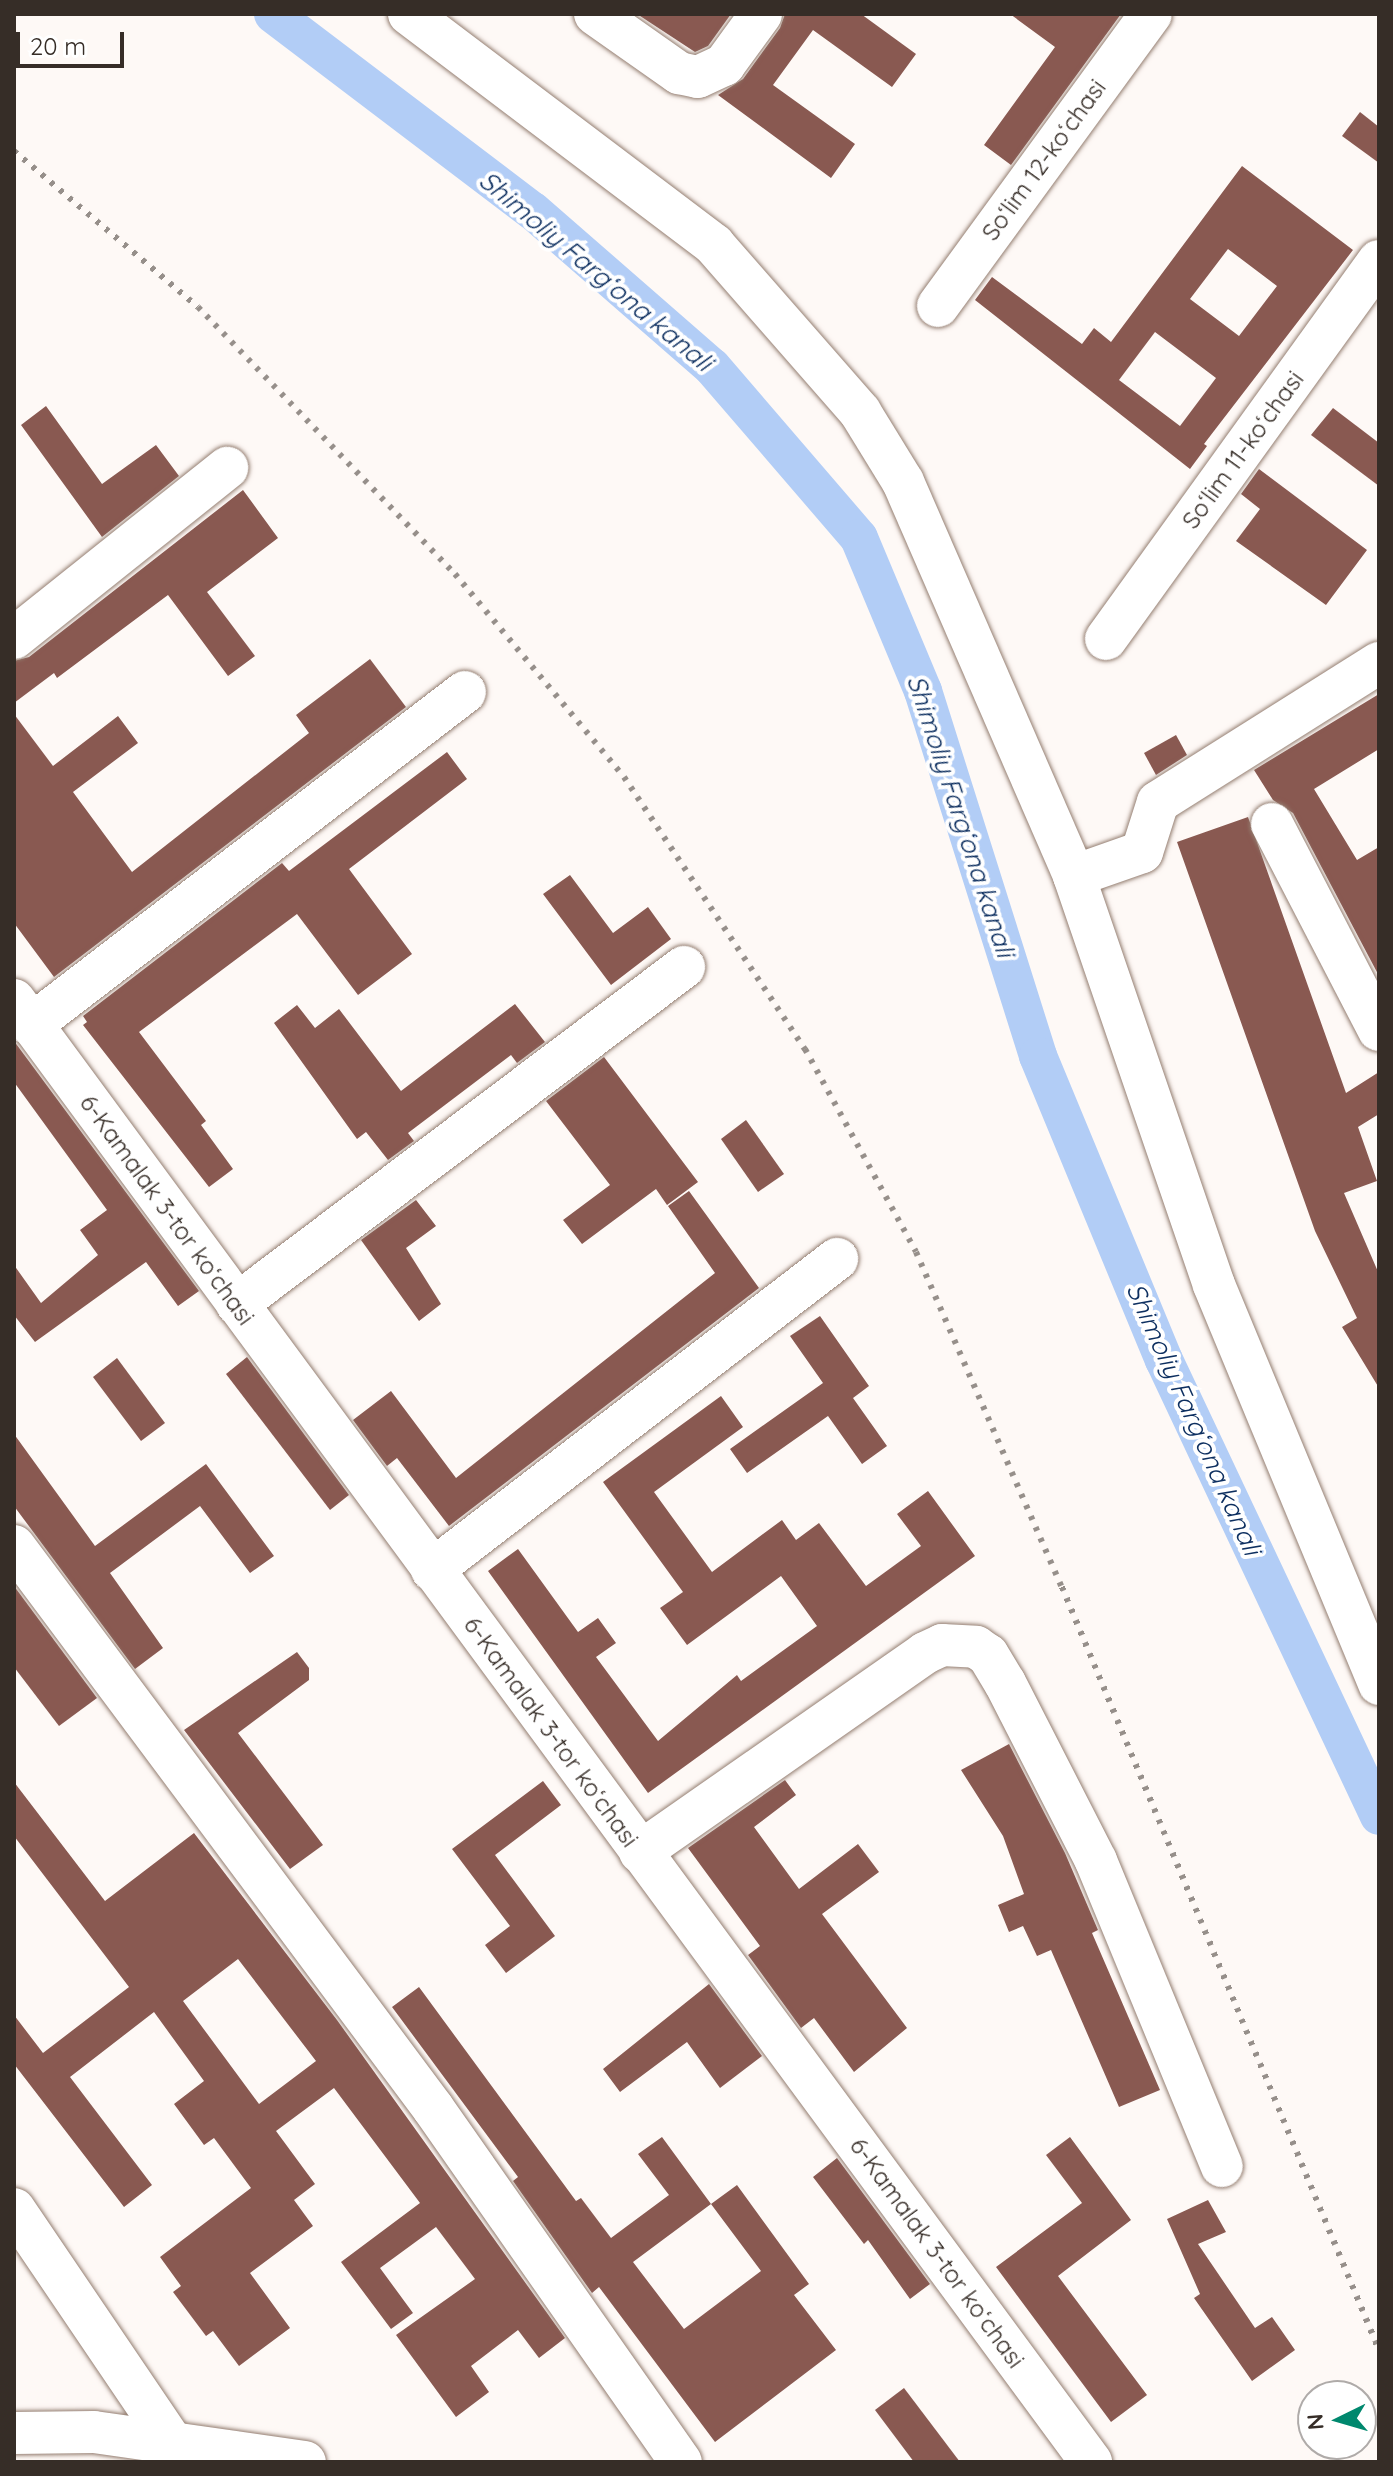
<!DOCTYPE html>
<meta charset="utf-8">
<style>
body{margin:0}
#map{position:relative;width:1393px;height:2476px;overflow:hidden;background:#fef9f6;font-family:Quicksand,sans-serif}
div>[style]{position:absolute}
.canal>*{height:38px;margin:-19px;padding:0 19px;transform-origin:19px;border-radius:19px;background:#b2cdf6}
.building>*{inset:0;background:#895951}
.roads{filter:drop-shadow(0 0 2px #947e71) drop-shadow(0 0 2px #947e71)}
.minor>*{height:42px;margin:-21px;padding:0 21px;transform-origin:21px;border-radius:21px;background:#fff}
.rail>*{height:6px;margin-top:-3px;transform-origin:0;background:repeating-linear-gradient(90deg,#968f8a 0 4px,transparent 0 12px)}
span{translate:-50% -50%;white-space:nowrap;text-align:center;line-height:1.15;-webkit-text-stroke:8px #fff;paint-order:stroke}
.street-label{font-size:24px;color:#362d27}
.water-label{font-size:26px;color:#0d2f60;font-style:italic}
.frame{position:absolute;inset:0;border:16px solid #362d27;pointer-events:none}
.north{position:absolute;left:1297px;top:2380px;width:80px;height:80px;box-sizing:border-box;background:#fff;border:2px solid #afaba9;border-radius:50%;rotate:265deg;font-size:22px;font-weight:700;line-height:32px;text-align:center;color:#362d27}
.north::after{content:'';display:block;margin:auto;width:28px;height:36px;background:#00886e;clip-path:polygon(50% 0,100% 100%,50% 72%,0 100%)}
.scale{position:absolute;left:16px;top:32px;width:108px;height:36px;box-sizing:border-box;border:4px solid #362d27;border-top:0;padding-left:10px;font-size:24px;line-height:28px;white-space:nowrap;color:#362d27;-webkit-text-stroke:6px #fff;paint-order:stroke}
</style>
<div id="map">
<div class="canal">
<i style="left:273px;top:14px;width:326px;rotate:37.2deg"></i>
<i style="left:533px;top:211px;width:237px;rotate:41.1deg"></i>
<i style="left:712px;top:367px;width:225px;rotate:49.3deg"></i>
<i style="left:859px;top:538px;width:166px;rotate:67.3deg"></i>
<i style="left:923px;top:691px;width:383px;rotate:72.5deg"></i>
<i style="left:1038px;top:1056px;width:329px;rotate:67.5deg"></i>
<i style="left:1164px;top:1360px;width:504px;rotate:64.76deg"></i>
</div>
<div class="building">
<i style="clip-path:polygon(637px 14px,731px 14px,708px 46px,695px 52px)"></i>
<i style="clip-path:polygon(785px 14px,861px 14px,916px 54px,892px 87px,813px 30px,773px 85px,855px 144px,831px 178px,718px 95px,743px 79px,780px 28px)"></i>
<i style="clip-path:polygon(1010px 14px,1121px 14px,1011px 165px,984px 145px,1055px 47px)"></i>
<i style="clip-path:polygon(1360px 112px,1379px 127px,1379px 163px,1342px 136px)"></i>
<i style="clip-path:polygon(evenodd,1242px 166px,1353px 250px,1204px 444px,1207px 446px,1190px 469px,975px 300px,992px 277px,1082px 344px,1094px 328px,1111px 342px,1242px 166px,1228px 249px,1277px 286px,1239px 336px,1190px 299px,1228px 249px,1242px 166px,1155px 332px,1216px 378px,1180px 426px,1119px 380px,1155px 332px)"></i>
<i style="clip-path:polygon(46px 406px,102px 484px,156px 445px,179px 476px,102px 537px,21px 425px)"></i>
<i style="clip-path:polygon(1333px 408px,1379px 443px,1379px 486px,1311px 435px)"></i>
<i style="clip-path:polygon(1259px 469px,1367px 550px,1326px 605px,1236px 541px,1260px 509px,1241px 494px)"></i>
<i style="clip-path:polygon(243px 490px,278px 538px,207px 592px,255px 656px,228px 676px,168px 595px,57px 678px,54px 673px,14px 703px,14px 661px,29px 657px)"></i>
<i style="clip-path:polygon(370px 659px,406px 707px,54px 977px,14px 923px,14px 714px,53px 766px,118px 716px,138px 743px,73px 792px,132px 872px,309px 733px,296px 715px)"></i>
<i style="clip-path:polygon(1379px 694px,1379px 749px,1314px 789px,1357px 860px,1379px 847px,1379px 976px,1293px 813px,1273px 800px,1254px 770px)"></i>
<i style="clip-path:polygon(1176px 735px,1187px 755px,1156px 775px,1144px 753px)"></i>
<i style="clip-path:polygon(447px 752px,467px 779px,349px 869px,412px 954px,358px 995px,297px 914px,139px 1032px,206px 1121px,201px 1125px,233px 1169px,209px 1187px,83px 1025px,87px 1022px,83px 1016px,282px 863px,289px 871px)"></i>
<i style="clip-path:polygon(1248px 817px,1346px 1093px,1379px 1072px,1379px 1114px,1358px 1127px,1377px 1181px,1344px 1193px,1379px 1274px,1379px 1388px,1342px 1327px,1357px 1318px,1315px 1231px,1177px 842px)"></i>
<i style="clip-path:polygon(570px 875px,613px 933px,648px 907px,671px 939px,611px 985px,543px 894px)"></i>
<i style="clip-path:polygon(515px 1004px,545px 1042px,517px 1063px,511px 1055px,408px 1133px,414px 1141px,388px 1160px,366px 1132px,357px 1139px,274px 1023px,297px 1005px,315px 1028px,339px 1009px,401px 1091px)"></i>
<i style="clip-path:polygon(14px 1041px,199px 1291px,178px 1306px,146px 1262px,35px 1342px,14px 1315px,14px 1265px,41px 1303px,98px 1255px,80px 1230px,107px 1210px,14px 1082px)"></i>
<i style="clip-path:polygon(604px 1057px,698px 1182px,667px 1205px,656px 1189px,582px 1244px,563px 1220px,610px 1185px,546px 1101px)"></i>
<i style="clip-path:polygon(746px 1120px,784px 1174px,758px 1192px,721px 1139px)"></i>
<i style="clip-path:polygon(689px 1191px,759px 1288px,449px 1526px,397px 1458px,387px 1466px,353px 1420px,391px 1391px,456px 1478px,715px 1273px,668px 1206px)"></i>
<i style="clip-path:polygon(416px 1200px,436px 1226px,406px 1248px,441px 1304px,419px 1321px,361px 1240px)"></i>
<i style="clip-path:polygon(820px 1316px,869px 1386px,853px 1398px,887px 1446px,862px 1464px,828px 1416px,747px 1473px,730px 1449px,823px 1383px,790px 1336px)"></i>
<i style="clip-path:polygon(247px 1357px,349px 1495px,330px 1510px,226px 1374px)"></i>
<i style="clip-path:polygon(117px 1358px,165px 1423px,141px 1441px,93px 1377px)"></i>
<i style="clip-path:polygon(721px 1396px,743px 1427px,654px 1492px,712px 1572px,782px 1520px,796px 1540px,819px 1523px,866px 1586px,921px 1546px,897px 1514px,928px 1491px,975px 1556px,648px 1793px,488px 1571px,518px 1549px,578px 1632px,598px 1618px,616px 1643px,596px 1657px,658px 1741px,737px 1675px,741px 1681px,817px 1626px,781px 1576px,687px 1645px,660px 1608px,683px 1592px,603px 1482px)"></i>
<i style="clip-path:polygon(14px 1434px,95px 1546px,206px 1464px,274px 1556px,250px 1573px,200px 1506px,110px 1573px,163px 1648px,135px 1669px,14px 1506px)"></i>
<i style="clip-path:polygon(14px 1586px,97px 1698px,59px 1726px,14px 1667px)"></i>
<i style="clip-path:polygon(297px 1652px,309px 1668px,309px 1680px,238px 1733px,323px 1845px,290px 1869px,184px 1730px)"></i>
<i style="clip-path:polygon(1009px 1744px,1065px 1853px,1098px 1930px,1092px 1933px,1160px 2090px,1119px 2107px,1051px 1950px,1037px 1956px,1023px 1926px,1009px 1932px,998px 1905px,1024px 1894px,1003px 1836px,961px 1770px)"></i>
<i style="clip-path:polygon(785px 1780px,796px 1795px,754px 1827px,799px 1889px,858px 1844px,879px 1872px,822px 1914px,907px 2028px,854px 2072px,814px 2018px,801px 2028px,748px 1955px,760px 1946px,688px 1848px)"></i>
<i style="clip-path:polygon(543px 1781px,561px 1805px,495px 1855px,555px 1936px,506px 1973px,485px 1945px,510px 1926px,452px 1849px)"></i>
<i style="clip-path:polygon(evenodd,14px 1782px,105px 1901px,194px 1833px,337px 2020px,565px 2338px,539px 2358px,518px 2330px,471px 2366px,489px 2392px,456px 2417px,396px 2335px,475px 2279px,436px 2227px,380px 2268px,413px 2313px,391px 2329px,341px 2262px,420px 2203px,334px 2088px,276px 2131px,315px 2184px,294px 2200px,313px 2226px,250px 2273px,290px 2328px,239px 2366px,213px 2331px,206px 2336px,173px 2292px,181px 2286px,160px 2257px,251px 2188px,214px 2138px,204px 2145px,174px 2104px,204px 2081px,154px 2012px,70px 2077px,152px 2185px,124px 2207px,14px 2064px,14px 2015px,43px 2053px,129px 1987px,14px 1836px,14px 1782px,238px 1959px,316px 2061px,259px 2104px,183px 2001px,238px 1959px)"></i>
<i style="clip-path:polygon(709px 1984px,762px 2056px,720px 2088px,687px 2042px,620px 2092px,603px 2069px)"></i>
<i style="clip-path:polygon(evenodd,419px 1987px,576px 2201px,581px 2198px,611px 2238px,669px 2195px,638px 2154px,662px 2137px,711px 2204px,737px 2185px,809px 2284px,794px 2295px,836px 2350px,715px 2442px,599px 2287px,592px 2293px,513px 2181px,518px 2177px,392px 2007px,419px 1987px,711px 2204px,761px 2271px,684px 2329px,633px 2262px,711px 2204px)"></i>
<i style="clip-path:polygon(1070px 2137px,1131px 2220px,1058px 2276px,1147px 2395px,1111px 2422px,996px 2267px,1082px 2203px,1046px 2155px)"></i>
<i style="clip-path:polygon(837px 2158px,930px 2284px,910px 2299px,868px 2240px,864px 2244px,813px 2177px)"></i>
<i style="clip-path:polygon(1208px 2200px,1226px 2232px,1198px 2244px,1255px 2328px,1272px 2317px,1295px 2350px,1252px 2381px,1194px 2298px,1200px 2294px,1167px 2219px)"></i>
<i style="clip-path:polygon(904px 2388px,960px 2462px,914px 2462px,875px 2410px)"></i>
</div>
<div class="roads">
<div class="minor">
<i style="left:409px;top:14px;width:383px;rotate:37.1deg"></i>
<i style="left:714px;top:245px;width:222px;rotate:48.8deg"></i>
<i style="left:860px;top:412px;width:82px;rotate:58.4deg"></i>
<i style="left:903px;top:482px;width:430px;rotate:66.5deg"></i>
<i style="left:1074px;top:876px;width:432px;rotate:71.1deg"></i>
<i style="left:1214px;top:1285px;width:432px;rotate:67.5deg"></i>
<i style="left:595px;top:14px;width:103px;rotate:35.1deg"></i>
<i style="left:679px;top:73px;width:19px;rotate:12deg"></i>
<i style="left:698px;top:77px;width:29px;rotate:-25deg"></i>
<i style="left:724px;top:65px;width:63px;rotate:-54deg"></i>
<i style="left:938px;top:306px;width:361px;rotate:-53.9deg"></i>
<i style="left:14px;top:638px;width:273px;rotate:-38.6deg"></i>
<i style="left:1106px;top:639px;width:466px;rotate:-54.2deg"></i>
<i style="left:1272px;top:824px;width:232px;rotate:62.6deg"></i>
<i style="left:1074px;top:876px;width:72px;rotate:-19.4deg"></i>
<i style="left:1142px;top:852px;width:52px;rotate:-72.3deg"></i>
<i style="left:1158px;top:802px;width:261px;rotate:-32.2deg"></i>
<i style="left:14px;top:1000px;width:1816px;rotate:53.62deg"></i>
<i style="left:31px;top:1025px;width:547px;rotate:-37.5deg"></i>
<i style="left:237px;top:1304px;width:560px;rotate:-37.01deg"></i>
<i style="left:14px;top:1546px;width:701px;rotate:53.29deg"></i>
<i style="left:433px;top:2108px;width:432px;rotate:55deg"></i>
<i style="left:432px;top:1570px;width:511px;rotate:-37.52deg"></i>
<i style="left:640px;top:1852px;width:348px;rotate:-34.9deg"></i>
<i style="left:925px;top:1653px;width:19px;rotate:-25deg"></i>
<i style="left:942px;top:1645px;width:34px;rotate:3deg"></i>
<i style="left:976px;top:1647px;width:14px;rotate:34deg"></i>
<i style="left:988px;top:1655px;width:33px;rotate:59deg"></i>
<i style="left:1005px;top:1683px;width:200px;rotate:62.9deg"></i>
<i style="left:1096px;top:1861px;width:330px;rotate:67.6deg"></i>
<i style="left:14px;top:2209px;width:282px;rotate:55.9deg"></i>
<i style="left:14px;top:2433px;width:80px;rotate:-0.7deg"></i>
<i style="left:94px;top:2432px;width:213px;rotate:8.1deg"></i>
</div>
</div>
<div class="rail">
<i style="left:14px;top:151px;width:241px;rotate:40.3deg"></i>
<i style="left:198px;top:307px;width:371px;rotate:46.1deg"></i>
<i style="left:455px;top:574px;width:264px;rotate:50.2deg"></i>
<i style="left:624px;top:777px;width:327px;rotate:56.4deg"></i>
<i style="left:805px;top:1049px;width:231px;rotate:61.3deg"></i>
<i style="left:916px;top:1252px;width:365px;rotate:66.5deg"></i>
<i style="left:1062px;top:1587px;width:826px;rotate:67.44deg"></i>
</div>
<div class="street-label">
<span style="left:1044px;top:160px;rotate:-54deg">Soʻlim 12-koʻchasi</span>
<span style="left:1243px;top:450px;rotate:-54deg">Soʻlim 11-koʻchasi</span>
<span style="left:167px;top:1210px;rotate:54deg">6-Kamalak 3-tor koʻchasi</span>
<span style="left:551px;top:1732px;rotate:54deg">6-Kamalak 3-tor koʻchasi</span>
<span style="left:937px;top:2253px;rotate:54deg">6-Kamalak 3-tor koʻchasi</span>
</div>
<div class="water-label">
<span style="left:596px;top:271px;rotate:40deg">Shimoliy Fargʻona kanali</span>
<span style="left:961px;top:816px;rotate:72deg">Shimoliy Fargʻona kanali</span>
<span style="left:1194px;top:1419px;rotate:66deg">Shimoliy Fargʻona kanali</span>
</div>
<div class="frame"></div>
<div class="north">N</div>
<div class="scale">20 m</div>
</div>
